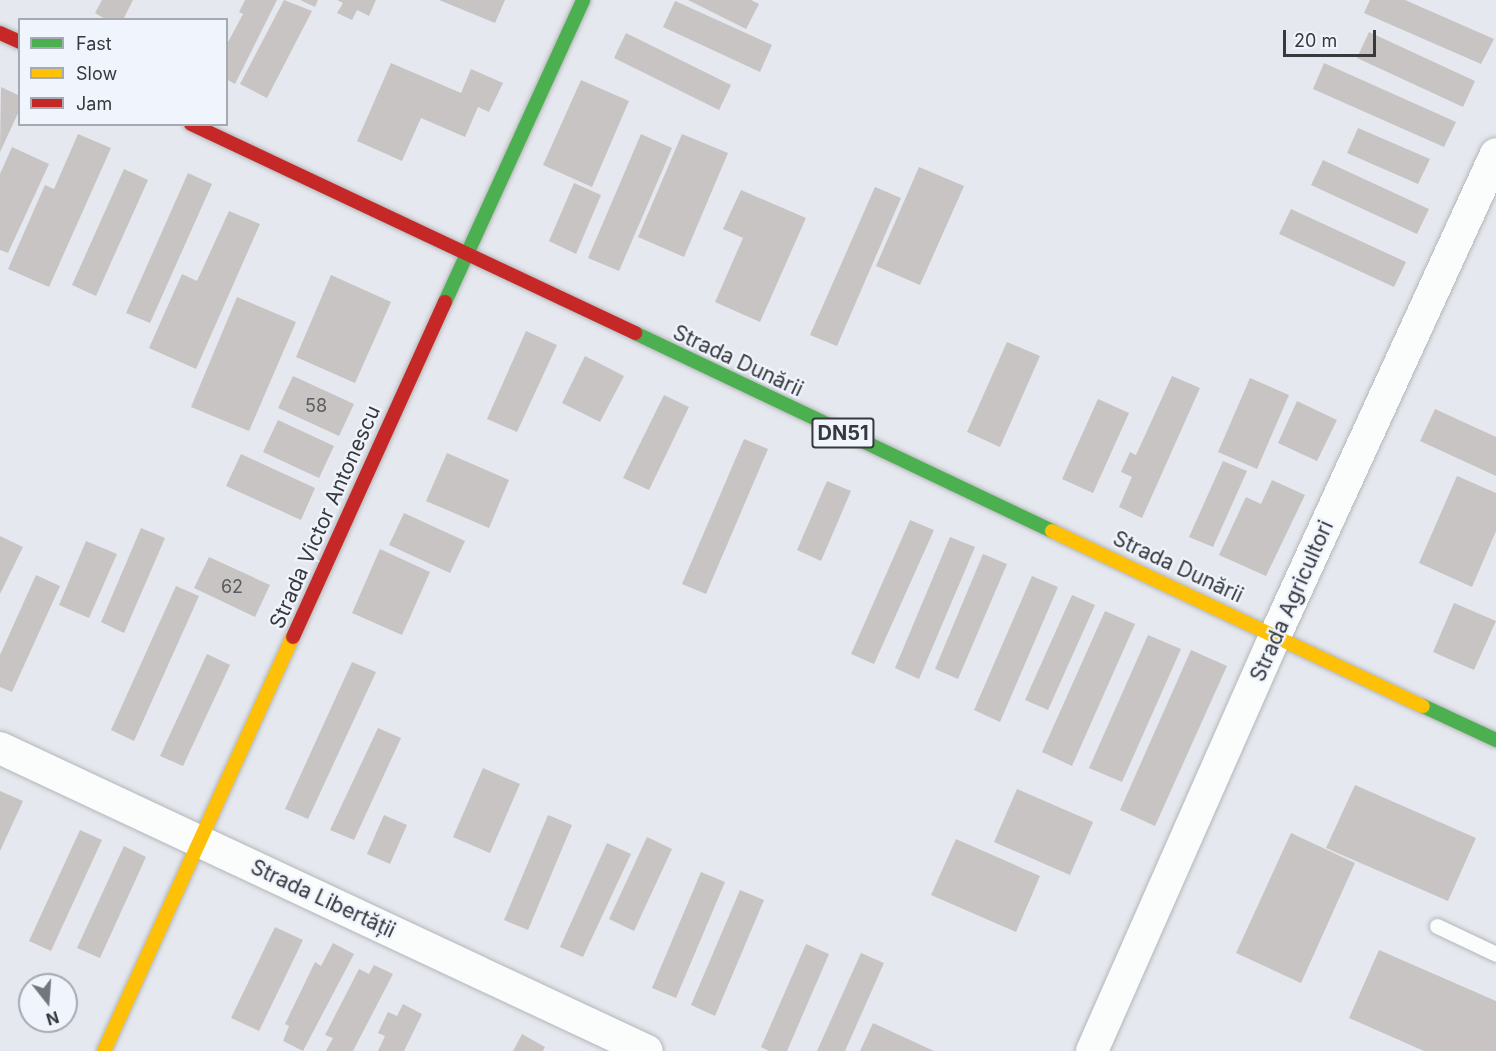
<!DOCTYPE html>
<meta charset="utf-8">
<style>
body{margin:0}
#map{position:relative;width:1496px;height:1051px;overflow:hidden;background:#e5e8ee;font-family:Inter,sans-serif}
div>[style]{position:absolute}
.building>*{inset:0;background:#c8c4c3}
.roads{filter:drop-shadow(0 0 2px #b4b6ba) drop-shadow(0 0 2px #b4b6ba)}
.lane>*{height:15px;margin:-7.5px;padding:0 7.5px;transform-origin:7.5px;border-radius:7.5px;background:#fbfcfc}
.street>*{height:32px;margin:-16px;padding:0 16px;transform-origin:16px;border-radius:16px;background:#fbfcfc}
.fast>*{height:14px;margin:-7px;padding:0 7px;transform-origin:7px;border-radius:7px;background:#4caf50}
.slow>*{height:14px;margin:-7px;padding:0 7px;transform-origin:7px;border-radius:7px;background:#ffc107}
.jam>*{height:14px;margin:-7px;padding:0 7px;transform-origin:7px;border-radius:7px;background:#c62828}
span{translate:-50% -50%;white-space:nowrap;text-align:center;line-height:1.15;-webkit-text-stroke:4.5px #eff4fd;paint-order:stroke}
.number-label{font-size:18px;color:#5b5c5e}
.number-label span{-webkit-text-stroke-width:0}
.shield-label span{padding:2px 4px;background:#eff4fd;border:2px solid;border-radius:4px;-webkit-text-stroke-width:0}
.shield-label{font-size:20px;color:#37393d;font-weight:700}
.street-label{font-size:21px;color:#37393d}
.legend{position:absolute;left:18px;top:18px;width:210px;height:108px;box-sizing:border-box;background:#eff4fd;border:2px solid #a5a9b0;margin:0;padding:8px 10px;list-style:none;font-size:18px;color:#37393d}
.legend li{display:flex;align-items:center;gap:12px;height:30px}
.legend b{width:30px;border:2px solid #a5a9b0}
.north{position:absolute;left:18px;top:973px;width:60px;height:60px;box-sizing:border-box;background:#eff4fd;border:2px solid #a5a9b0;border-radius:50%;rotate:163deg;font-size:16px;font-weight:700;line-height:24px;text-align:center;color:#37393d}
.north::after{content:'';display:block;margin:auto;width:21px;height:27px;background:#74767b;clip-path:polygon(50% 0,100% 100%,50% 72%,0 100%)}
.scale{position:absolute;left:1283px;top:30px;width:93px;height:27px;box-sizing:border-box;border:3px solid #37393d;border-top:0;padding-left:8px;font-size:18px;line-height:21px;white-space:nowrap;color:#37393d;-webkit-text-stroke:4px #eff4fd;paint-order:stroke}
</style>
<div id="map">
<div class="building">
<i style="clip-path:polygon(102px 0,133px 0,123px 20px,107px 20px,95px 13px)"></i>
<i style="clip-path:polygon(245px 0,277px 0,235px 84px,226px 79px,226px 46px,243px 14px,239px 12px)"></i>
<i style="clip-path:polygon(284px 0,312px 11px,267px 98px,240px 84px)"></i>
<i style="clip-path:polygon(300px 0,318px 0,315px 7px)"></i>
<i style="clip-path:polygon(337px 0,376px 0,369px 16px,357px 10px,352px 20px,337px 13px,343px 3px)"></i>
<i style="clip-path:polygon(439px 0,505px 0,495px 23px)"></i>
<i style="clip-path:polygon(688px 0,751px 0,759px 4px,746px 29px)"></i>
<i style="clip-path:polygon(1370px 0,1405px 0,1494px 39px,1481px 64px,1364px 13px)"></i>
<i style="clip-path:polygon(675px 1px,772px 45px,760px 72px,663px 27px)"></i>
<i style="clip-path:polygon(1369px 32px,1475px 81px,1463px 107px,1357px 58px)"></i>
<i style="clip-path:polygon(626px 33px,731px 85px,719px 110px,614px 58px)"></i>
<i style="clip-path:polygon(391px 63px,461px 93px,471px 69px,503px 83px,489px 112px,478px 107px,465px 137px,421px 118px,402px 161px,357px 141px)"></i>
<i style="clip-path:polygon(1324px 63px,1456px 122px,1444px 147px,1313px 89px)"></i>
<i style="clip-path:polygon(581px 80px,629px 101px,592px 187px,543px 165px)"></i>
<i style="clip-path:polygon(1px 87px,20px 96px,20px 109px,0 152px)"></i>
<i style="clip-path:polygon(1358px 128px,1430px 159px,1418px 184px,1347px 153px)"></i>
<i style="clip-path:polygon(78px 134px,111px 148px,49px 287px,8px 269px,45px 185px,54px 189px)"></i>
<i style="clip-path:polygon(641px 134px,672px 148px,619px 271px,588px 258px)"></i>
<i style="clip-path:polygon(682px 134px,728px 153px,684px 257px,638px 237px)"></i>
<i style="clip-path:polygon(12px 147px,49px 164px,8px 253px,0 250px,0 174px)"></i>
<i style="clip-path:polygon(1323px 160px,1429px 209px,1417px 234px,1311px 185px)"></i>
<i style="clip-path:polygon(919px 167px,964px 186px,920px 285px,876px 266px)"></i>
<i style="clip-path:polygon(124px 169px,148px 180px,96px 296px,72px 285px)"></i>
<i style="clip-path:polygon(188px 173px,212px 184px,150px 323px,126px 313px)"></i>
<i style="clip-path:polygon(574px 183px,601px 195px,576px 254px,549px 241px)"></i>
<i style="clip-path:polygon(875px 187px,901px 198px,837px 346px,810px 335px)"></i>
<i style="clip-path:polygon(741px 190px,806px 218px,760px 322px,715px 302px,743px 238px,723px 229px)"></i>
<i style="clip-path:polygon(1291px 209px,1406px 262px,1394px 287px,1279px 234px)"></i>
<i style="clip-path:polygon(229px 211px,260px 224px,196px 369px,149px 348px,182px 274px,197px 281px)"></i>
<i style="clip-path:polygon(331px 275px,391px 302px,355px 383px,296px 357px)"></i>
<i style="clip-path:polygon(237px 297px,296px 322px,249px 431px,191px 407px)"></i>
<i style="clip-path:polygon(526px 331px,557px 345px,517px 432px,487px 419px)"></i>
<i style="clip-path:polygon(1007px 342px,1040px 356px,1000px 447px,967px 432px)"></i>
<i style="clip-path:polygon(585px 356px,624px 376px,600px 422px,562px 403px)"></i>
<i style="clip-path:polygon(293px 376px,354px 404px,339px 436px,278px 408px)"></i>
<i style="clip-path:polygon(1172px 376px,1200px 388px,1142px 518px,1119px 507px,1132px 477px,1121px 472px,1130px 452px,1136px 455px)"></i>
<i style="clip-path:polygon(1250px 378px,1289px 395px,1257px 469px,1218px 452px)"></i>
<i style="clip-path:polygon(664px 395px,689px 407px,649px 490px,623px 478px)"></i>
<i style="clip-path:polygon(1098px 399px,1129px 413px,1093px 493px,1062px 479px)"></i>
<i style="clip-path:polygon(1297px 401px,1337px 420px,1317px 461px,1278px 443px)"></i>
<i style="clip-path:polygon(1435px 409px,1496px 437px,1496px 476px,1420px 441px)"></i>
<i style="clip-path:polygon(278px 420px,334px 446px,319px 478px,263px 452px)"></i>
<i style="clip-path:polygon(744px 439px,768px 449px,706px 594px,682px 584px)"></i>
<i style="clip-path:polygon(447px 453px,509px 480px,489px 528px,426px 501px)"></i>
<i style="clip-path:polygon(241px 454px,315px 488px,301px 520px,226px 486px)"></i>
<i style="clip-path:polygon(1223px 461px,1247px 471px,1213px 547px,1189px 537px)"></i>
<i style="clip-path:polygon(1457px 476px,1496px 493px,1496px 531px,1472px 587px,1419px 563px)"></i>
<i style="clip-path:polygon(1272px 480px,1305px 495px,1266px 576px,1219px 555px,1246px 497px,1261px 504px)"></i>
<i style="clip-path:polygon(827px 481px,851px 491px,821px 561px,797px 550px)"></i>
<i style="clip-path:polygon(404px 513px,465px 541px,450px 573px,389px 545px)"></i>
<i style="clip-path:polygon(910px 520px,934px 530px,874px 664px,851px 654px)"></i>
<i style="clip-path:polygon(141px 528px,165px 538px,124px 633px,101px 622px)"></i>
<i style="clip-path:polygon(0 536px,23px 547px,0 594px)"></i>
<i style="clip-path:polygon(950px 537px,975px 547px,919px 679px,895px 668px)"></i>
<i style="clip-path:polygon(86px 541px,117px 554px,89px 618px,59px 605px)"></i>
<i style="clip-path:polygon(380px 549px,430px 572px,402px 635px,352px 613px)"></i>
<i style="clip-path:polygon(983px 554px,1007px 564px,958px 679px,935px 669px)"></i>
<i style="clip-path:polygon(209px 557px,270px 585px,255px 617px,194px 588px)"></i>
<i style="clip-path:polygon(36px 575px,60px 586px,12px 692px,0 687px,0 655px)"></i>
<i style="clip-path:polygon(1032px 576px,1058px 587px,1000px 722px,974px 710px)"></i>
<i style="clip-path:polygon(176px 586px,199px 596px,134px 741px,111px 730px)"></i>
<i style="clip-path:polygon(1072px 595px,1095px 605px,1048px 710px,1025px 700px)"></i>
<i style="clip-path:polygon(1454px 603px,1496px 621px,1474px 670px,1433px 652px)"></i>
<i style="clip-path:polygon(1105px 611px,1135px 624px,1072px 766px,1042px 752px)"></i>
<i style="clip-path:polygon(1148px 635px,1181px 649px,1122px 782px,1089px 768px)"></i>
<i style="clip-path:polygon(1191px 650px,1227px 666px,1155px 826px,1120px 810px)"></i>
<i style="clip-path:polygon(207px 654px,230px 665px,183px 766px,160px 756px)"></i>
<i style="clip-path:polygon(352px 662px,376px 672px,308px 819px,285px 809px)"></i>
<i style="clip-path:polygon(378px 728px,401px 738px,354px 840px,330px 830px)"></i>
<i style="clip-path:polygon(483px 768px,520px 784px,490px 853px,453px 837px)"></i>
<i style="clip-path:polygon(1355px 785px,1476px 838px,1448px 901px,1326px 848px)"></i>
<i style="clip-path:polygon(1017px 789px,1093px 822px,1070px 875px,994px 842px)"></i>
<i style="clip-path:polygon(0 791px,23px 801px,0 851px)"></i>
<i style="clip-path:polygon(384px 815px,407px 825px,390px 864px,367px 854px)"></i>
<i style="clip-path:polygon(548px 815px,572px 825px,528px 930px,504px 920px)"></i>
<i style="clip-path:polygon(80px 830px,102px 840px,51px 951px,29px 941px)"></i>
<i style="clip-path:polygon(1291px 833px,1355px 863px,1301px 983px,1236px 953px)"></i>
<i style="clip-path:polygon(647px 837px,672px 849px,634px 931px,609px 919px)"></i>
<i style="clip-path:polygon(956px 839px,1040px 876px,1016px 932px,931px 895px)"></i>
<i style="clip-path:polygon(607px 843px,631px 854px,583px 957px,560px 947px)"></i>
<i style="clip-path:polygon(124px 846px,146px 857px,100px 958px,77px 948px)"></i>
<i style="clip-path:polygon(701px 872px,725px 882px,676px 998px,652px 988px)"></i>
<i style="clip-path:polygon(740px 890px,764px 900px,715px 1016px,691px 1005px)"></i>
<i style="clip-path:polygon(275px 927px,303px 940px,259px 1031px,231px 1018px)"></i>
<i style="clip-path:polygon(333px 943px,354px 954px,303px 1051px,283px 1041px,289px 1026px,285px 1024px,315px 962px,321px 966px)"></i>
<i style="clip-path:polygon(806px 944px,829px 954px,787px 1051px,769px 1051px,761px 1047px)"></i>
<i style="clip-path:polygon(1379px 950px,1496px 1001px,1496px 1051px,1424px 1051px,1349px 1018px)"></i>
<i style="clip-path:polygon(861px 953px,884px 963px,845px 1051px,817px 1051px)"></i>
<i style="clip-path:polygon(374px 965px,393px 974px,353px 1051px,326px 1051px,333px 1038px,325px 1035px,359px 969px,369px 974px)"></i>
<i style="clip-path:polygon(403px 1004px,422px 1014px,404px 1051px,378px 1051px,385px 1036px,378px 1033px,388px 1012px,397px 1016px)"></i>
<i style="clip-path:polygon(873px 1023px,934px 1051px,860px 1051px)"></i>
<i style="clip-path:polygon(522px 1034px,545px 1047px,543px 1051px,513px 1051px)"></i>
</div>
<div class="roads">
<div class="lane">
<i style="left:1437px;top:926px;width:65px;rotate:25.4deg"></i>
</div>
<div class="street">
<i style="left:0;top:748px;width:714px;rotate:25.09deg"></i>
<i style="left:1092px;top:1051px;width:454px;rotate:-66.2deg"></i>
<i style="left:1275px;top:636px;width:530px;rotate:-65.37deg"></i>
</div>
<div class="fast">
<i style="left:445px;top:302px;width:332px;rotate:-65.4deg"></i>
<i style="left:635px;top:333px;width:462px;rotate:25.4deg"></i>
<i style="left:1423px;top:706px;width:81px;rotate:25deg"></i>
</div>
<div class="slow">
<i style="left:1052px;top:531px;width:410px;rotate:25.3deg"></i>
<i style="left:104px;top:1051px;width:455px;rotate:-65.5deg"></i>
</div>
<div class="jam">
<i style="left:0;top:33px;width:22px;rotate:24deg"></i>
<i style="left:191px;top:124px;width:491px;rotate:25.2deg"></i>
<i style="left:293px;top:637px;width:368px;rotate:-65.6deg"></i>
</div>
</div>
<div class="number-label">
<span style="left:316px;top:406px">58</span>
<span style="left:232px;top:587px">62</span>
</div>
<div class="shield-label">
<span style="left:843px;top:433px">DN51</span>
</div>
<div class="street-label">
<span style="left:738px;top:361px;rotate:25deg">Strada Dunării</span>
<span style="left:325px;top:517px;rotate:-66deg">Strada Victor Antonescu</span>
<span style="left:1178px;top:567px;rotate:25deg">Strada Dunării</span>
<span style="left:1292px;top:601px;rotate:-66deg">Strada Agricultori</span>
<span style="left:323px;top:899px;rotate:25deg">Strada Libertății</span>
</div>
<ul class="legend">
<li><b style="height:8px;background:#4caf50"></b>Fast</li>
<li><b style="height:8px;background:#ffc107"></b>Slow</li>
<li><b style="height:8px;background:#c62828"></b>Jam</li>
</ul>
<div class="north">N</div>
<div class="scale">20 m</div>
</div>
